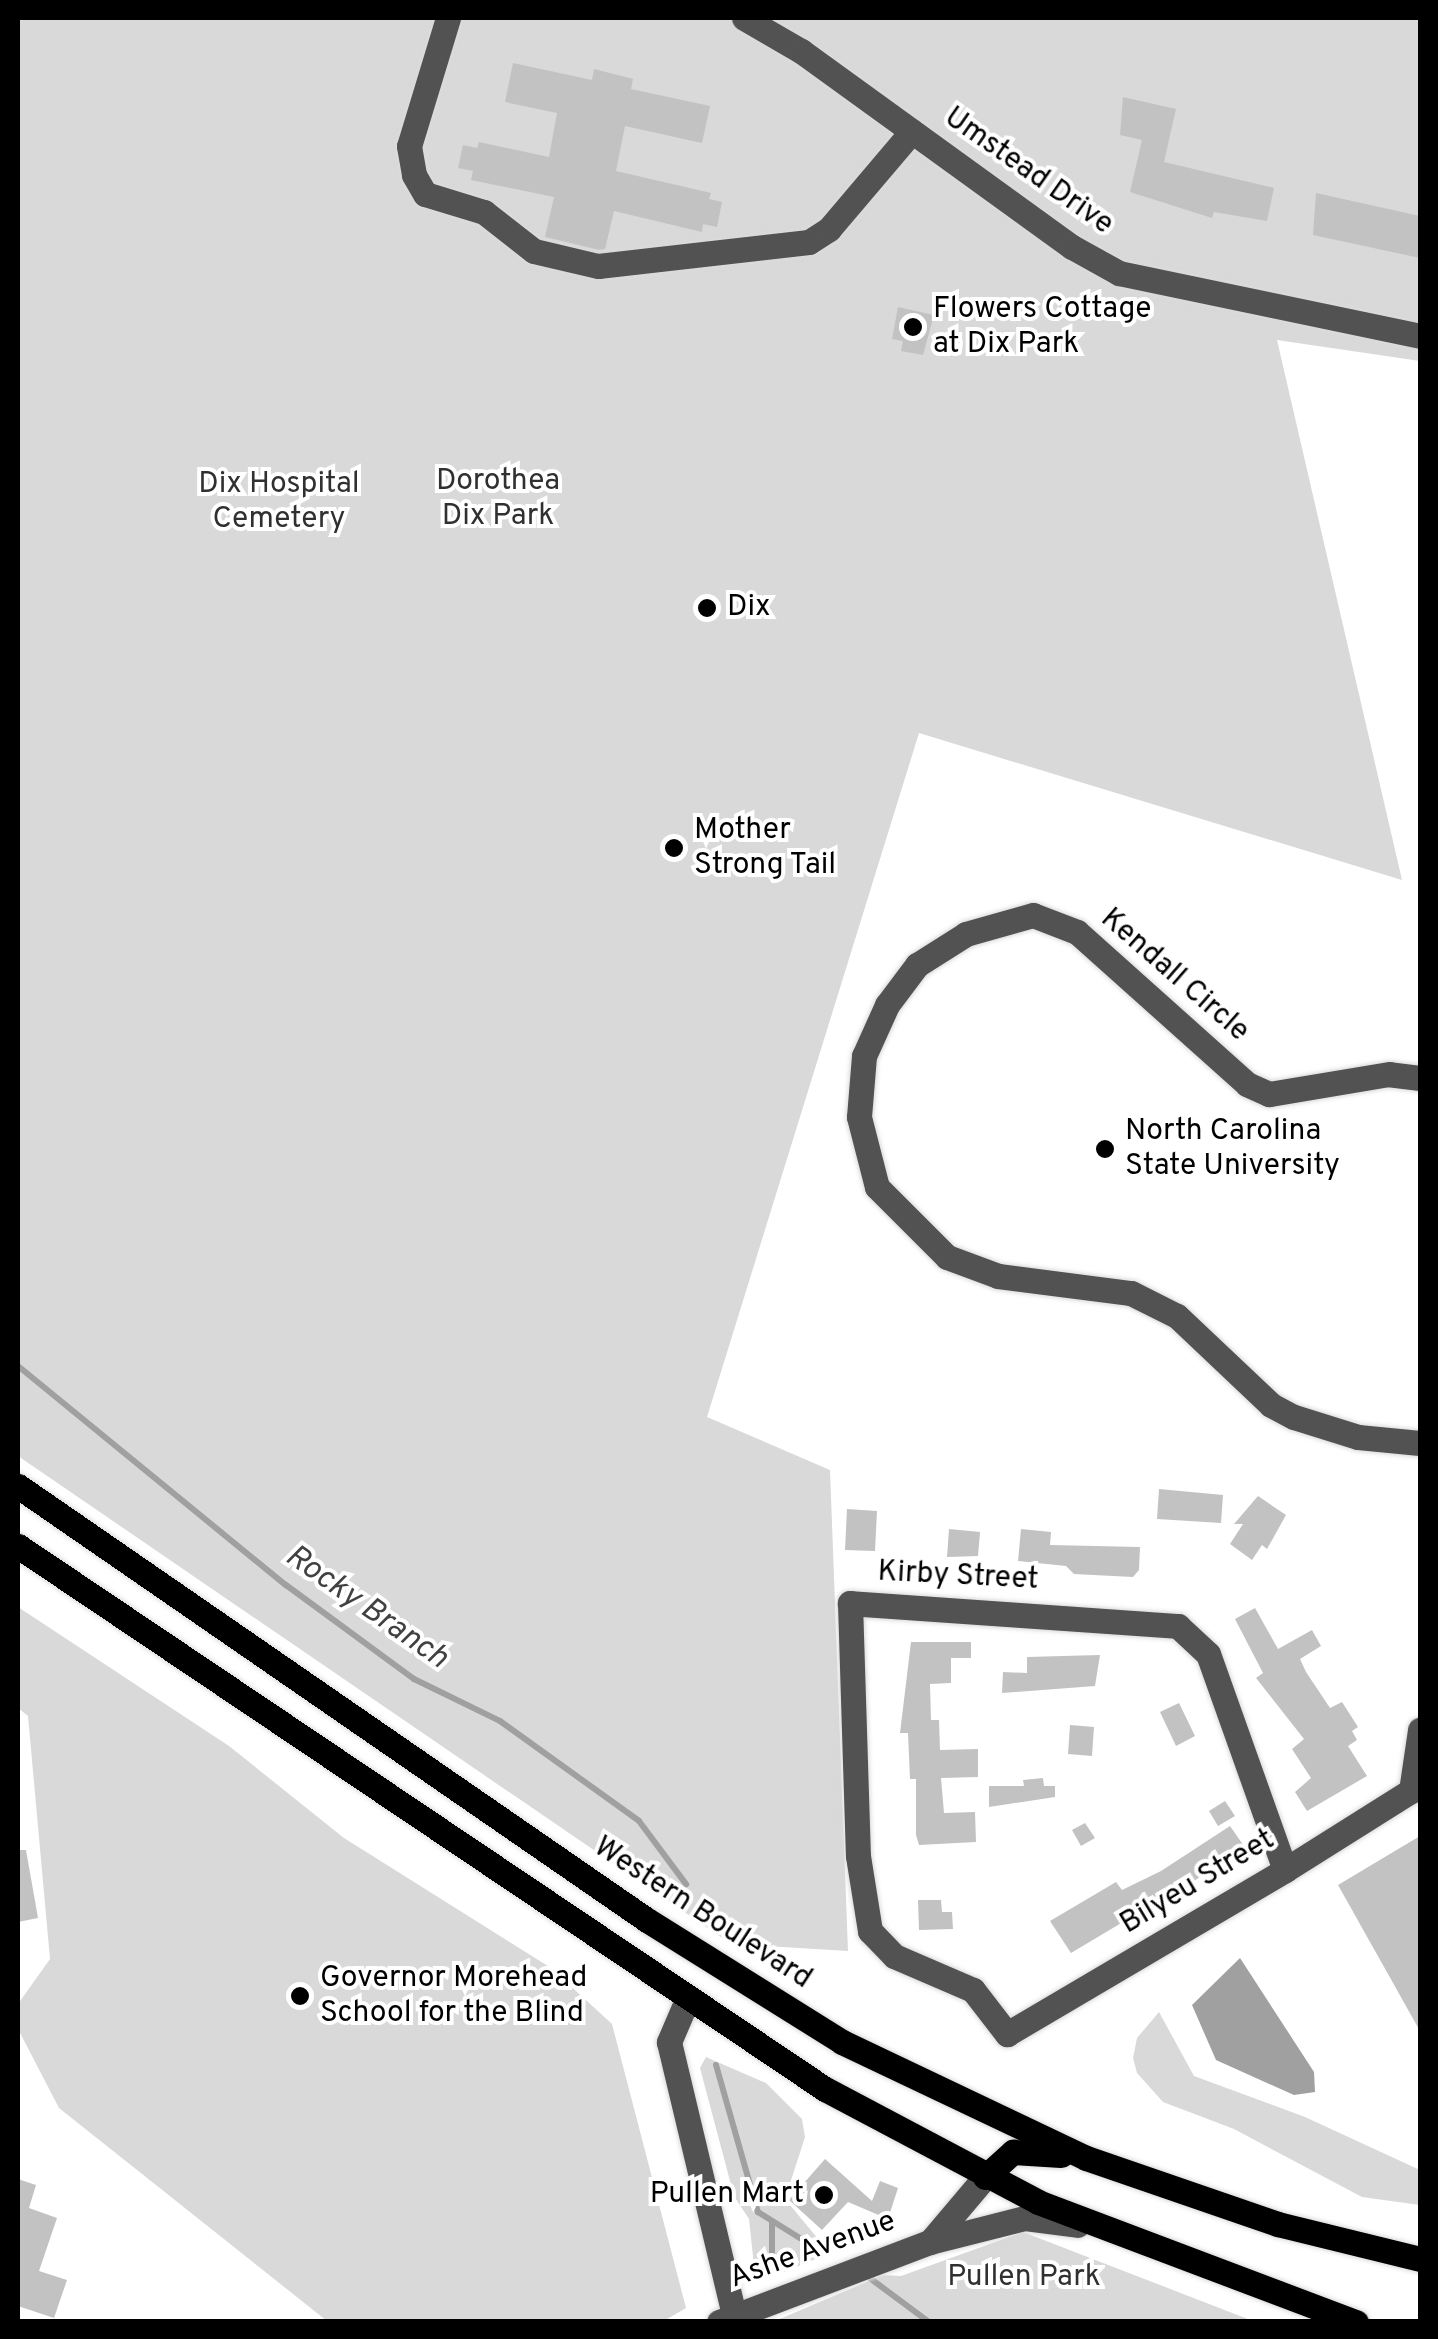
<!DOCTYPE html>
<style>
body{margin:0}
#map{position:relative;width:1438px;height:2339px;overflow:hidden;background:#fff;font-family:Overpass,sans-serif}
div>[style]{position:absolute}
.green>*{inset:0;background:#d9d9d9}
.water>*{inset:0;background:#a0a0a0}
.stream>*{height:6px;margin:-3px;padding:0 3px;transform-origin:3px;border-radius:3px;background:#a0a0a0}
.building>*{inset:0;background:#c2c2c2}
.roads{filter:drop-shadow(0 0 2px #dbdbdb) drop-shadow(0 0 2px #dbdbdb)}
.minor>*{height:25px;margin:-12.5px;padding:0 12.5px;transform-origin:12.5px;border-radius:12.5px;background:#525252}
.major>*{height:25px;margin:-12.5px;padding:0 12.5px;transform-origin:12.5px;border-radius:12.5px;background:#000}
.dots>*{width:28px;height:28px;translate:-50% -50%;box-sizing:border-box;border:5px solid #fff;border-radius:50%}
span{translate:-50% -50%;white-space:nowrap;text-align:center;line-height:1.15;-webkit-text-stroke:8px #fff;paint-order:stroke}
.street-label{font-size:30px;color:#000}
.poi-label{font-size:30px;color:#000}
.left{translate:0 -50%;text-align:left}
.right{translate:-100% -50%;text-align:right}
.park-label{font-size:30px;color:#303030}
.water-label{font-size:32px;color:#414141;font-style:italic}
.frame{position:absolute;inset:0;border:20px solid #000;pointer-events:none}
</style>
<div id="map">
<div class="green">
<i style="clip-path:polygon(18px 18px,1420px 18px,1420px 361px,1277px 340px,1402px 880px,919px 733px,707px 1417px,830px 1470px,848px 1951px,731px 1944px,18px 1456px)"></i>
<i style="clip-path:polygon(18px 1607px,229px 1746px,344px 1838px,551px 1968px,612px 2024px,686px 2308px,662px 2322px,327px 2321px,59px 2108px,18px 2029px,18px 2004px,50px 1959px,28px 1716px,18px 1708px)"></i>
<i style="clip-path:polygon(1159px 2012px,1194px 2076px,1305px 2117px,1420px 2170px,1420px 2205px,1362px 2197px,1234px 2129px,1163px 2102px,1137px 2073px,1133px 2058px,1137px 2038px)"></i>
<i style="clip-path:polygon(706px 2057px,766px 2083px,802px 2119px,805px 2137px,785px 2199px,824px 2246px,823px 2256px,776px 2275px,754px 2266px,749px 2219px,734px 2196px,700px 2068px)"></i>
<i style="clip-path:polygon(1023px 2232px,1253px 2321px,775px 2321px,883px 2275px,901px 2276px)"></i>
</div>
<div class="water">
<i style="clip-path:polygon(1240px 1958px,1314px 2072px,1315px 2092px,1294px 2095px,1216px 2060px,1192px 2005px)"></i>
</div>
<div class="stream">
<i style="left:18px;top:1366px;width:346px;rotate:39.3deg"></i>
<i style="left:286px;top:1585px;width:159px;rotate:36.3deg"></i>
<i style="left:414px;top:1679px;width:96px;rotate:26deg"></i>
<i style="left:500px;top:1721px;width:171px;rotate:35.7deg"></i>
<i style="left:639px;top:1821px;width:79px;rotate:53.3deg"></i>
<i style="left:716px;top:2065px;width:153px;rotate:74.1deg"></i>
<i style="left:758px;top:2212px;width:62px;rotate:31.9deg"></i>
<i style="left:772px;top:2223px;width:39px;rotate:90deg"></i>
<i style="left:871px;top:2279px;width:72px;rotate:36.6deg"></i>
</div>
<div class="building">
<i style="clip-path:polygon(513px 63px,592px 80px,594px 69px,633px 79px,631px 89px,710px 106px,702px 143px,625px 126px,616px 171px,711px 193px,709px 199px,722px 202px,717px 227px,703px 224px,702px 232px,614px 211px,605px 249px,599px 250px,545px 237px,554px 197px,471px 180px,473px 171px,458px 168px,463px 145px,477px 148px,479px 142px,549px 157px,557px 113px,505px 102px)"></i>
<i style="clip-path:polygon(1123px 97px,1176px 109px,1164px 162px,1274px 188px,1267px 221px,1214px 212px,1212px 218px,1130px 192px,1142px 140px,1120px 135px)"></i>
<i style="clip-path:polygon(1316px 193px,1420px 216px,1420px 258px,1313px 235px)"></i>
<i style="clip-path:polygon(898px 307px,934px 315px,923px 355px,901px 351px,903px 341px,892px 339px)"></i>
<i style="clip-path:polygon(1159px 1489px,1223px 1495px,1221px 1523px,1157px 1519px)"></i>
<i style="clip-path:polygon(1258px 1496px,1286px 1515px,1267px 1549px,1262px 1545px,1252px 1560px,1230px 1544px,1243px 1524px,1234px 1524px)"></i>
<i style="clip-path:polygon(847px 1509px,877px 1511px,875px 1551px,845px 1550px)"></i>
<i style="clip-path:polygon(949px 1529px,980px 1532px,978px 1556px,947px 1557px)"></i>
<i style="clip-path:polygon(1021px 1529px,1051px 1532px,1050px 1545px,1140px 1547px,1139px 1570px,1133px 1577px,1074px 1574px,1066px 1566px,1018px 1561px)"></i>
<i style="clip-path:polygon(1255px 1608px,1278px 1649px,1312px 1630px,1321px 1646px,1300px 1659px,1306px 1672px,1330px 1708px,1342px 1702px,1358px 1727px,1352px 1731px,1357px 1740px,1348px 1746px,1367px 1776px,1307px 1811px,1295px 1792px,1311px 1778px,1292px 1749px,1304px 1739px,1256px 1678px,1263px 1673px,1235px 1619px)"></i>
<i style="clip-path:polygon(911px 1642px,971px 1642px,971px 1658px,951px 1658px,951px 1683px,930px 1684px,931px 1720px,939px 1720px,940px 1750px,978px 1749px,978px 1777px,941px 1778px,944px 1813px,975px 1812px,976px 1842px,919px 1845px,916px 1835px,916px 1779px,910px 1779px,908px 1733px,900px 1733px)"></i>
<i style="clip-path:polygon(1100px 1655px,1095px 1686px,1002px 1693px,1003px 1672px,1027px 1673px,1027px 1657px)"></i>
<i style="clip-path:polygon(1179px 1703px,1195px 1736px,1176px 1746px,1160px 1712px)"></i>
<i style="clip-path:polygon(1070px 1725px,1094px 1727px,1092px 1756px,1068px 1754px)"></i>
<i style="clip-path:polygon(1043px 1778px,1044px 1786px,1055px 1786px,1055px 1797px,989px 1807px,989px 1786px,1024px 1786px,1023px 1780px)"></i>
<i style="clip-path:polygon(1225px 1801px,1235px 1816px,1218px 1826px,1209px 1811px)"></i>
<i style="clip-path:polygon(1085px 1823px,1095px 1838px,1081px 1846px,1072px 1830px)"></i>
<i style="clip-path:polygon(1230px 1826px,1244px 1846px,1127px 1928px,1123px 1922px,1071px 1953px,1050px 1921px,1116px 1882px,1122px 1890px,1161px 1871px)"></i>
<i style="clip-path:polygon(1420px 1836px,1420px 2031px,1338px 1885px)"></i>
<i style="clip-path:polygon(18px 1850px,26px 1850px,38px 1918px,18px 1922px)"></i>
<i style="clip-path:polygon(918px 1900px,941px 1900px,942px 1912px,952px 1912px,953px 1929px,919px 1930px)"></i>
<i style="clip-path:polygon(825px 2159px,872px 2201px,880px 2181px,898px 2188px,888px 2219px,848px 2202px,822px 2230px,789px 2200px)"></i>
<i style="clip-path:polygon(18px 2179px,36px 2185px,29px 2208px,57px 2218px,39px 2271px,67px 2280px,54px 2318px,18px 2306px)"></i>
</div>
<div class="roads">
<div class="minor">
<i style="left:448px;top:18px;width:134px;rotate:106.9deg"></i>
<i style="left:409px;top:146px;width:29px;rotate:80deg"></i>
<i style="left:414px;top:175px;width:22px;rotate:60deg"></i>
<i style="left:425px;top:194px;width:62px;rotate:17deg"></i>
<i style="left:484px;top:212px;width:63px;rotate:38deg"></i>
<i style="left:534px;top:251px;width:66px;rotate:13.2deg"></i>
<i style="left:598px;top:266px;width:212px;rotate:-6.5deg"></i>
<i style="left:809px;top:242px;width:24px;rotate:-33deg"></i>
<i style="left:829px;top:229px;width:128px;rotate:-49.7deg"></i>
<i style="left:744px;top:18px;width:66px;rotate:30.1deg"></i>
<i style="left:801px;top:51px;width:334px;rotate:35.9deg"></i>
<i style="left:1072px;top:247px;width:54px;rotate:29deg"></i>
<i style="left:1119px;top:273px;width:308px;rotate:11.8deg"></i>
<i style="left:1420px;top:1078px;width:31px;rotate:-173deg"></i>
<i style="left:1389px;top:1074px;width:122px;rotate:170.5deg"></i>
<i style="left:1269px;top:1094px;width:24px;rotate:-156deg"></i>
<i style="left:1247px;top:1084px;width:228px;rotate:-138.2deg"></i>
<i style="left:1077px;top:932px;width:47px;rotate:-158.9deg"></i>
<i style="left:1033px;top:915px;width:70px;rotate:164.2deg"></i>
<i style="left:966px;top:934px;width:58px;rotate:147.7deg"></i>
<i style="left:917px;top:965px;width:50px;rotate:126.9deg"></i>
<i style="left:887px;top:1005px;width:56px;rotate:114.3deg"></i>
<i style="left:864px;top:1056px;width:61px;rotate:94.7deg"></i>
<i style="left:859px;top:1117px;width:72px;rotate:75.6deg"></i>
<i style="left:877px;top:1187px;width:99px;rotate:45deg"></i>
<i style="left:947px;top:1257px;width:54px;rotate:20.4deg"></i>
<i style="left:998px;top:1276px;width:134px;rotate:7.3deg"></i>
<i style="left:1131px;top:1293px;width:51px;rotate:26.6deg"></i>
<i style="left:1177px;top:1316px;width:129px;rotate:43.4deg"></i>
<i style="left:1271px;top:1405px;width:26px;rotate:28deg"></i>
<i style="left:1294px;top:1417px;width:67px;rotate:17.4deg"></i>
<i style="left:1358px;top:1437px;width:62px;rotate:5.5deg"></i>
<i style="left:1411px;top:1791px;width:62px;rotate:-81.6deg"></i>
<i style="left:1285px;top:1870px;width:229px;rotate:-109.6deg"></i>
<i style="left:1208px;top:1654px;width:41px;rotate:-137deg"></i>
<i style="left:1178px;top:1626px;width:329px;rotate:-176deg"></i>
<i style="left:850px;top:1603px;width:253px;rotate:88.2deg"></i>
<i style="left:858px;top:1856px;width:76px;rotate:80.9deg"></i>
<i style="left:870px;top:1931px;width:35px;rotate:46deg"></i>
<i style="left:894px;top:1956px;width:86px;rotate:23.3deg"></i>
<i style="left:973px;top:1990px;width:56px;rotate:52.3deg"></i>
<i style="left:1007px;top:2034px;width:323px;rotate:-30.5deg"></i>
<i style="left:1285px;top:1870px;width:160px;rotate:-32.2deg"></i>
<i style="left:687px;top:2000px;width:46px;rotate:113.2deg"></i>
<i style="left:669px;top:2042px;width:280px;rotate:76.6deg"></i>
<i style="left:930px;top:2242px;width:85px;rotate:-49.8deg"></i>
<i style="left:719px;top:2322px;width:226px;rotate:-20.8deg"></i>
<i style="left:930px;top:2242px;width:98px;rotate:-14.2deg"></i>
<i style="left:1025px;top:2218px;width:53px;rotate:7.5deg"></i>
</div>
<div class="major">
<i style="left:18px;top:1486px;width:764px;rotate:34.61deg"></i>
<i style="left:647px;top:1920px;width:230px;rotate:32deg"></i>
<i style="left:842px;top:2042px;width:270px;rotate:25.4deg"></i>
<i style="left:1086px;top:2158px;width:203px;rotate:19deg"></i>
<i style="left:1278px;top:2224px;width:146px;rotate:13.8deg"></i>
<i style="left:18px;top:1546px;width:973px;rotate:33.94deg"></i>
<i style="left:825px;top:2089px;width:241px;rotate:27.9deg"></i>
<i style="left:1038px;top:2202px;width:340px;rotate:20.7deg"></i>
<i style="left:985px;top:2177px;width:38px;rotate:-42deg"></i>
<i style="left:1013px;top:2152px;width:48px;rotate:3.6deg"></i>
</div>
</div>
<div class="dots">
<i style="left:913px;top:327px;background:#000"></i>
<i style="left:707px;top:608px;background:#000"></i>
<i style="left:674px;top:848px;background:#000"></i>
<i style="left:1105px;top:1149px;background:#000"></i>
<i style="left:300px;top:1996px;background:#000"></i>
<i style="left:824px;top:2195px;background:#000"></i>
</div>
<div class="street-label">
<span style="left:1028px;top:172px;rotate:35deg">Umstead Drive</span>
<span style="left:1174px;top:976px;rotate:41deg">Kendall Circle</span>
<span style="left:958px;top:1577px;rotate:3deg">Kirby Street</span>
<span style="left:1198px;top:1883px;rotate:-31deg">Bilyeu Street</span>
<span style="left:702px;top:1914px;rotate:33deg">Western Boulevard</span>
<span style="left:813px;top:2251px;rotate:-20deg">Ashe Avenue</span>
</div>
<div class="poi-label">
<span class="left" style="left:933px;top:327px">Flowers Cottage<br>at Dix Park</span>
<span class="left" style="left:727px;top:608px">Dix</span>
<span class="left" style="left:694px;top:848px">Mother<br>Strong Tail</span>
<span class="left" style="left:1125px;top:1149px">North Carolina<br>State University</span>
<span class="left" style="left:320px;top:1996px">Governor Morehead<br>School for the Blind</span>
<span class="right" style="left:804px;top:2195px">Pullen Mart</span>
</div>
<div class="park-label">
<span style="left:498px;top:499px">Dorothea<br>Dix Park</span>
<span style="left:279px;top:502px">Dix Hospital<br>Cemetery</span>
<span style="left:1024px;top:2278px">Pullen Park</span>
</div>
<div class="water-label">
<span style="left:366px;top:1608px;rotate:35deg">Rocky Branch</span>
</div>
<div class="frame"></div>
</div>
